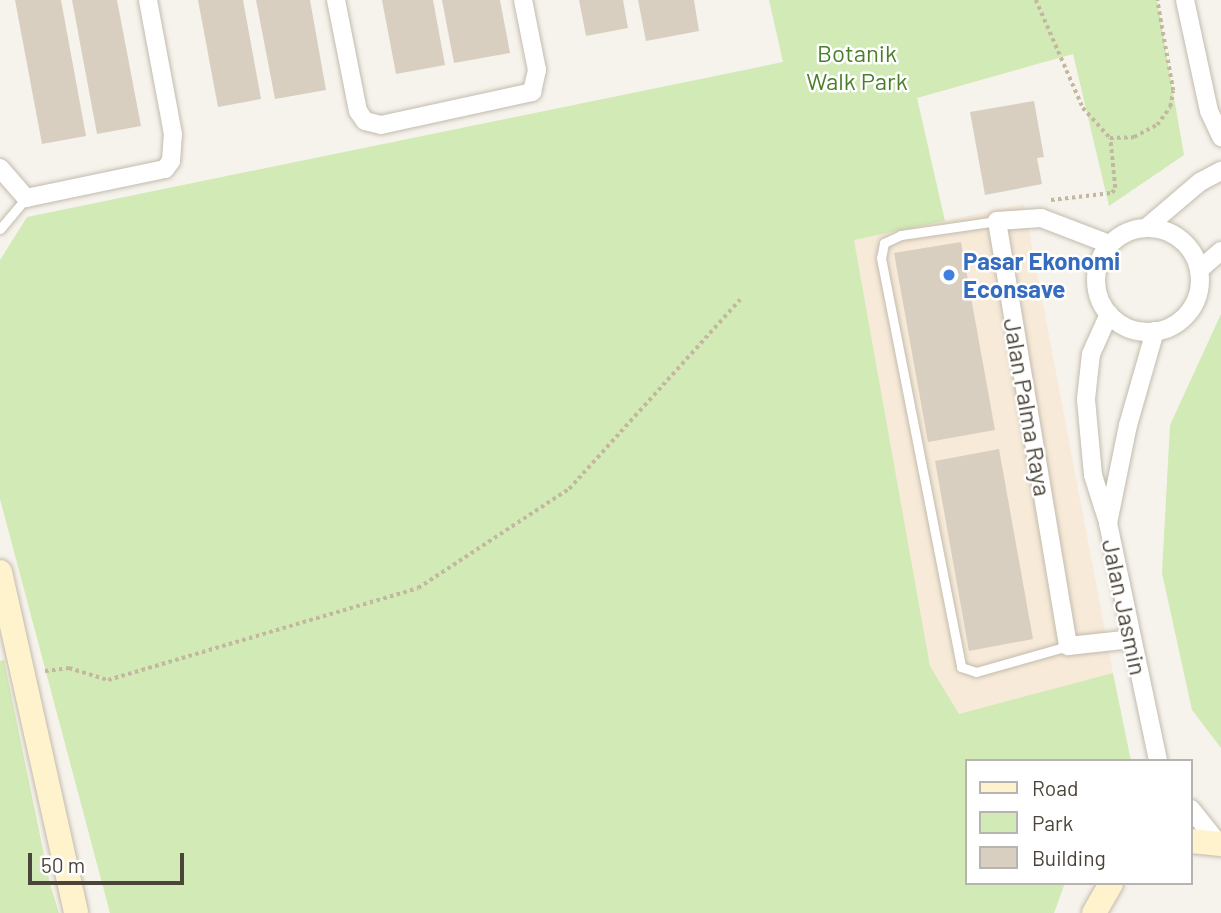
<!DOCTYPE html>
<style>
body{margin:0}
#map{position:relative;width:1221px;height:913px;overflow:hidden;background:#f6f3ec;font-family:Barlow,sans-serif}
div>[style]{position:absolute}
.commercial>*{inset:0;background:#f7ead8}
.green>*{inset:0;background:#d2eab5}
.building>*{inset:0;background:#d8cfc1}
.path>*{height:3.5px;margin-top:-1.75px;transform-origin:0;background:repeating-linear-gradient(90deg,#c4b79f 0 3.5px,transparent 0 7px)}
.roads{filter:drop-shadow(0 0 2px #c2bbae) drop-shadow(0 0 2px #c2bbae)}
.service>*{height:9px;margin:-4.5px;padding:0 4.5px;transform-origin:4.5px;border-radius:4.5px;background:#fff}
.minor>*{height:18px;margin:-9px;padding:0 9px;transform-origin:9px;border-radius:9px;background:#fff}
.minor>.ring{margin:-9px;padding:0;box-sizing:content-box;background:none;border:18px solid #fff;border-radius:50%}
.secondary>*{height:24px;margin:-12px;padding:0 12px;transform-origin:12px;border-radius:12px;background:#fff3cd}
.dots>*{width:19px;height:19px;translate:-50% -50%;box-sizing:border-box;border:4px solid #fff;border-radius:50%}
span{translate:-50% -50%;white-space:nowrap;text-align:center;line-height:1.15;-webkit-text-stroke:5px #fff;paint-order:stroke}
.park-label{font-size:24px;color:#4a7f2a}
.shop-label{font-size:24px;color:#366cbe;font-weight:700}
.left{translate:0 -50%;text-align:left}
.street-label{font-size:24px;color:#4b4439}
.legend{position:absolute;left:965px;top:759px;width:228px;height:126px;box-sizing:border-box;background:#fff;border:2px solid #b7b4b0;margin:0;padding:9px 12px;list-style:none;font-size:21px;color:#4b4439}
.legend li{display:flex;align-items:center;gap:14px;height:35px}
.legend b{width:35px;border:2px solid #b7b4b0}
.scale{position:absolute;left:28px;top:853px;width:156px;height:32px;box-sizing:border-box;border:4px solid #4b4439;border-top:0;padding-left:9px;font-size:21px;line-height:24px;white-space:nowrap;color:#4b4439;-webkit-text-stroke:5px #fff;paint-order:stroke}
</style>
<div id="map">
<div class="commercial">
<i style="clip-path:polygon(1024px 204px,1113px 673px,959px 715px,930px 666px,854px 240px)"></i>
</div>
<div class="green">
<i style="clip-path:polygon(769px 0,1157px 0,1184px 155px,1109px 206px,1073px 54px,917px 98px,945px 221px,854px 240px,930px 666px,959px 714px,1113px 673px,1131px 761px,967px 761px,967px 883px,1065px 883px,1054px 913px,110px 913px,0 499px,0 260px,27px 217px,783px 62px)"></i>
<i style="clip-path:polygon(1221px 314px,1221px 748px,1192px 710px,1162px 573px,1170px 425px)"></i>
<i style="clip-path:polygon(4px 660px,50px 884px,59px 913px,0 913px,0 661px)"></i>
</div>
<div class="building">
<i style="clip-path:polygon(15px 0,61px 0,86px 136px,42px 144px)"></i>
<i style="clip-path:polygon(72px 0,117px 0,141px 126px,97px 134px)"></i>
<i style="clip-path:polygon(198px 0,243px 0,261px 99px,218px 107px)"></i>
<i style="clip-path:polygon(256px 0,310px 0,326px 90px,275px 99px)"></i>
<i style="clip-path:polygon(382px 0,433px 0,445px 65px,396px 74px)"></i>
<i style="clip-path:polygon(442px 0,500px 0,510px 53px,454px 63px)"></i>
<i style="clip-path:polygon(579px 0,623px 0,628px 28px,586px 36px)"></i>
<i style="clip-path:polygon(638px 0,694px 0,699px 31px,646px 41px)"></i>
<i style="clip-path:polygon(1034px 101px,1044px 157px,1037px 158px,1042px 184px,985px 195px,970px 112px)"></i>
<i style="clip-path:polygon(961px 242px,995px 430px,928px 442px,894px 253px)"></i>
<i style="clip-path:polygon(999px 449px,1033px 639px,969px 651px,935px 461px)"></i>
</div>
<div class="path">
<i style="left:1036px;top:0;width:118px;rotate:66.5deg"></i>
<i style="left:1083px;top:108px;width:40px;rotate:48deg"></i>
<i style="left:1110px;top:138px;width:24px;rotate:-2deg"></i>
<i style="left:1134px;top:137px;width:26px;rotate:-28deg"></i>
<i style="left:1157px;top:125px;width:22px;rotate:-54deg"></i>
<i style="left:1170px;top:107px;width:16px;rotate:-79deg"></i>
<i style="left:1173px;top:91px;width:92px;rotate:-100deg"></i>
<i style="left:1051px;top:200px;width:61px;rotate:-6.5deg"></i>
<i style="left:1112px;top:193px;width:6px;rotate:-59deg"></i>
<i style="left:1115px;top:188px;width:50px;rotate:-95.7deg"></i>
<i style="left:45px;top:671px;width:24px;rotate:-7deg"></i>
<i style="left:69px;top:668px;width:41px;rotate:17.1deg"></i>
<i style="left:108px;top:680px;width:323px;rotate:-16.5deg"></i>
<i style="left:418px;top:588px;width:181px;rotate:-33.3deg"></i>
<i style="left:569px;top:489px;width:255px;rotate:-47.9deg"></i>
</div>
<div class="roads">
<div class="service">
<i style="left:997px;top:221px;width:97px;rotate:171.7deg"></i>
<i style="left:901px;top:235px;width:19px;rotate:155deg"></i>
<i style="left:884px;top:243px;width:15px;rotate:101deg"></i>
<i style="left:881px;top:258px;width:417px;rotate:78.9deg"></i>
<i style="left:961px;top:667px;width:16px;rotate:18deg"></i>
<i style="left:976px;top:672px;width:96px;rotate:-15.8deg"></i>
<i style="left:0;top:229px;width:40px;rotate:-50deg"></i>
</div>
<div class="minor">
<i style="left:336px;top:0;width:113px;rotate:78.8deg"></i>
<i style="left:358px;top:111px;width:12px;rotate:55deg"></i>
<i style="left:365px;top:121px;width:16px;rotate:14deg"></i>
<i style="left:381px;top:125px;width:155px;rotate:-12.3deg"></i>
<i style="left:532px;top:92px;width:23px;rotate:-77deg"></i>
<i style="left:537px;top:70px;width:71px;rotate:-101.3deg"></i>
<i style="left:1185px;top:0;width:114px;rotate:77.8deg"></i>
<i style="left:1209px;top:111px;width:29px;rotate:65deg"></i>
<i style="left:0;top:168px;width:40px;rotate:49deg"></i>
<i style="left:26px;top:198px;width:142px;rotate:-11.8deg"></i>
<i style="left:165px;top:169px;width:10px;rotate:-53deg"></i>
<i style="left:171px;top:161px;width:27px;rotate:-86deg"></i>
<i style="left:173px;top:134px;width:136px;rotate:-100.6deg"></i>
<i style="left:1147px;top:227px;width:70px;rotate:-40.3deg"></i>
<i style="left:1200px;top:182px;width:24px;rotate:-28deg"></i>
<i class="ring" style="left:1096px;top:228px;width:86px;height:86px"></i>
<i style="left:1109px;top:244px;width:73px;rotate:-159.1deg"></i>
<i style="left:1041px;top:218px;width:44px;rotate:176.1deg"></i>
<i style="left:997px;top:221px;width:431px;rotate:80.5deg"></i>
<i style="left:1068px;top:646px;width:64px;rotate:-6.2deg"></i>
<i style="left:1199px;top:270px;width:29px;rotate:-41deg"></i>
<i style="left:1155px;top:331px;width:98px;rotate:106deg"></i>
<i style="left:1128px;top:425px;width:100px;rotate:101.5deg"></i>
<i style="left:1108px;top:523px;width:243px;rotate:78.1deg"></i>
<i style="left:1107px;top:519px;width:46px;rotate:-107.7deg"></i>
<i style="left:1093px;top:475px;width:76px;rotate:-95.3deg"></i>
<i style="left:1086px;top:399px;width:45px;rotate:-83.7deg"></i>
<i style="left:1091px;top:354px;width:44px;rotate:-65.8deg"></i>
<i style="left:1191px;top:809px;width:43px;rotate:51.5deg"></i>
</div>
<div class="secondary">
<i style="left:0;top:572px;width:349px;rotate:77.4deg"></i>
<i style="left:1191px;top:841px;width:30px;rotate:6deg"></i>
<i style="left:1094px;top:913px;width:34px;rotate:-60deg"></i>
</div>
</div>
<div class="dots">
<i style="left:949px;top:275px;background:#3f7fe0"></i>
</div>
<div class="park-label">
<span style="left:857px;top:67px">Botanik<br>Walk Park</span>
</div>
<div class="shop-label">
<span class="left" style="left:963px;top:275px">Pasar Ekonomi<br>Econsave</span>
</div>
<div class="street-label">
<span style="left:1028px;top:407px;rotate:80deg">Jalan Palma Raya</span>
<span style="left:1125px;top:607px;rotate:78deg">Jalan Jasmin</span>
</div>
<ul class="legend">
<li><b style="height:9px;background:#fff3cd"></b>Road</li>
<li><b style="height:19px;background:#d2eab5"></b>Park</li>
<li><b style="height:19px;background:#d8cfc1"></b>Building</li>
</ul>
<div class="scale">50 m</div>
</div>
